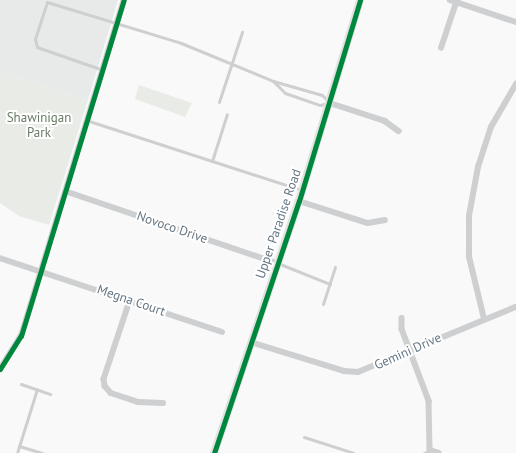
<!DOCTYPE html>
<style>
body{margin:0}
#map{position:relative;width:516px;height:453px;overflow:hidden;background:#f9f9f9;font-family:"PT Sans",sans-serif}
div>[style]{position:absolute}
.built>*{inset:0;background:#e8e9e9}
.green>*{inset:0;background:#e8ebe6}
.service>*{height:3px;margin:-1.5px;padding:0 1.5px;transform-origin:1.5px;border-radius:1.5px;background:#cecfd0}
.minor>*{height:5.5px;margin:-2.75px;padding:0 2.75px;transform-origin:2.75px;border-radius:2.75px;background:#cecfd0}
.secondary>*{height:8px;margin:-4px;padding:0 4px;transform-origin:4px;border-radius:4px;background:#e1e2e2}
.cycleway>*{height:5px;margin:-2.5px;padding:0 2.5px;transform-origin:2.5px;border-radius:2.5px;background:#00873e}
span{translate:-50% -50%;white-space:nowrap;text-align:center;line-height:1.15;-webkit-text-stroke:4px #fff;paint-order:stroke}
.park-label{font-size:13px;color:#687a64}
.street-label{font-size:13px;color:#657683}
</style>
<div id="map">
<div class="built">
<i style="clip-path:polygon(0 0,118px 0,88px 100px,0 71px)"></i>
</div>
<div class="green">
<i style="clip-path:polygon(0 71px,88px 100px,49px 225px,19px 216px,0 203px)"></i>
<i style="clip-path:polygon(139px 85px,192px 103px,185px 117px,135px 99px)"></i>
</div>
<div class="service">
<i style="left:103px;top:70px;width:70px;rotate:-160.8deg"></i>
<i style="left:37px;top:47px;width:8px;rotate:-104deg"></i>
<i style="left:35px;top:39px;width:39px;rotate:-72deg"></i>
<i style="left:47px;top:2px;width:140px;rotate:17deg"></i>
<i style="left:181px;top:43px;width:100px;rotate:22.4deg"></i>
<i style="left:273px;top:81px;width:51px;rotate:15.9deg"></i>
<i style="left:322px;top:95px;width:8px;rotate:45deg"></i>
<i style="left:273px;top:81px;width:17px;rotate:45deg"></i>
<i style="left:285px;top:93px;width:37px;rotate:19deg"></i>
<i style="left:320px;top:105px;width:8px;rotate:-14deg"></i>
<i style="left:219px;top:102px;width:74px;rotate:-71.8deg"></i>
<i style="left:89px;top:121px;width:223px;rotate:18deg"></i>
<i style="left:212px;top:161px;width:49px;rotate:-72.3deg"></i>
<i style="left:280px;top:264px;width:54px;rotate:21.8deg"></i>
<i style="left:323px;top:304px;width:39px;rotate:-72deg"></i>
<i style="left:21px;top:384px;width:31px;rotate:19deg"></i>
<i style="left:304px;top:437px;width:52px;rotate:17.7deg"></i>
<i style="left:19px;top:446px;width:24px;rotate:17deg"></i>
<i style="left:17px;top:453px;width:67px;rotate:-72.6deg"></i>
<i style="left:424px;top:453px;width:7px;rotate:-27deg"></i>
</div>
<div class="minor">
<i style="left:450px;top:0;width:70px;rotate:18.4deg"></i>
<i style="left:441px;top:48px;width:51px;rotate:-71.6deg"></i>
<i style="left:330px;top:103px;width:58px;rotate:18.1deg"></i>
<i style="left:385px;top:121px;width:17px;rotate:36deg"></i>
<i style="left:68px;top:192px;width:221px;rotate:18.8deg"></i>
<i style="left:299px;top:201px;width:72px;rotate:17.7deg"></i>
<i style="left:368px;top:223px;width:17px;rotate:-10deg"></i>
<i style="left:0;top:258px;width:234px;rotate:18.4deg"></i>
<i style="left:130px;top:301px;width:82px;rotate:108.4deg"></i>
<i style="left:104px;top:379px;width:7px;rotate:82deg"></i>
<i style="left:105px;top:386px;width:9px;rotate:49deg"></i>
<i style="left:111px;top:393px;width:28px;rotate:18deg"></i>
<i style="left:138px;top:402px;width:25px;rotate:2deg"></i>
<i style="left:402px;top:318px;width:11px;rotate:90deg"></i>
<i style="left:402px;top:329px;width:77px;rotate:69.4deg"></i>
<i style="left:429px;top:401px;width:49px;rotate:88.8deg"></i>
<i style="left:430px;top:450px;width:9px;rotate:18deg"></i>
<i style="left:484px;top:319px;width:64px;rotate:-103.6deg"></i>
<i style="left:469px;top:257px;width:41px;rotate:-90deg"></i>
<i style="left:469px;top:216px;width:50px;rotate:-79.6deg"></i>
<i style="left:478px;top:167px;width:42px;rotate:-72deg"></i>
<i style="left:491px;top:127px;width:50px;rotate:-59.8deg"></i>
<i style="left:251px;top:342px;width:97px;rotate:17.3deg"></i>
<i style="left:344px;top:371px;width:14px;rotate:4deg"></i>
<i style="left:358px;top:372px;width:171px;rotate:-22.4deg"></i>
<i style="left:0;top:369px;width:39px;rotate:-58deg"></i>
<i style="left:21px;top:336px;width:351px;rotate:-73deg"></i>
</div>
<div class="secondary">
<i style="left:214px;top:453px;width:266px;rotate:-71.4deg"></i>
<i style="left:299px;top:201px;width:210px;rotate:-73.1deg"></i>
</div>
<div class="cycleway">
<i style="left:0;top:369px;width:39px;rotate:-58deg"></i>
<i style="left:21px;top:336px;width:351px;rotate:-73deg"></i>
<i style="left:214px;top:453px;width:266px;rotate:-71.4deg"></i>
<i style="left:299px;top:201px;width:210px;rotate:-73.1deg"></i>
</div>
<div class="park-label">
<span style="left:39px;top:126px">Shawinigan<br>Park</span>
</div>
<div class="street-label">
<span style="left:279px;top:224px;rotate:-71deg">Upper Paradise Road</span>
<span style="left:172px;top:228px;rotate:19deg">Novoco Drive</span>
<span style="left:131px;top:301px;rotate:19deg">Megna Court</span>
<span style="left:408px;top:352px;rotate:-24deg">Gemini Drive</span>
</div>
</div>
